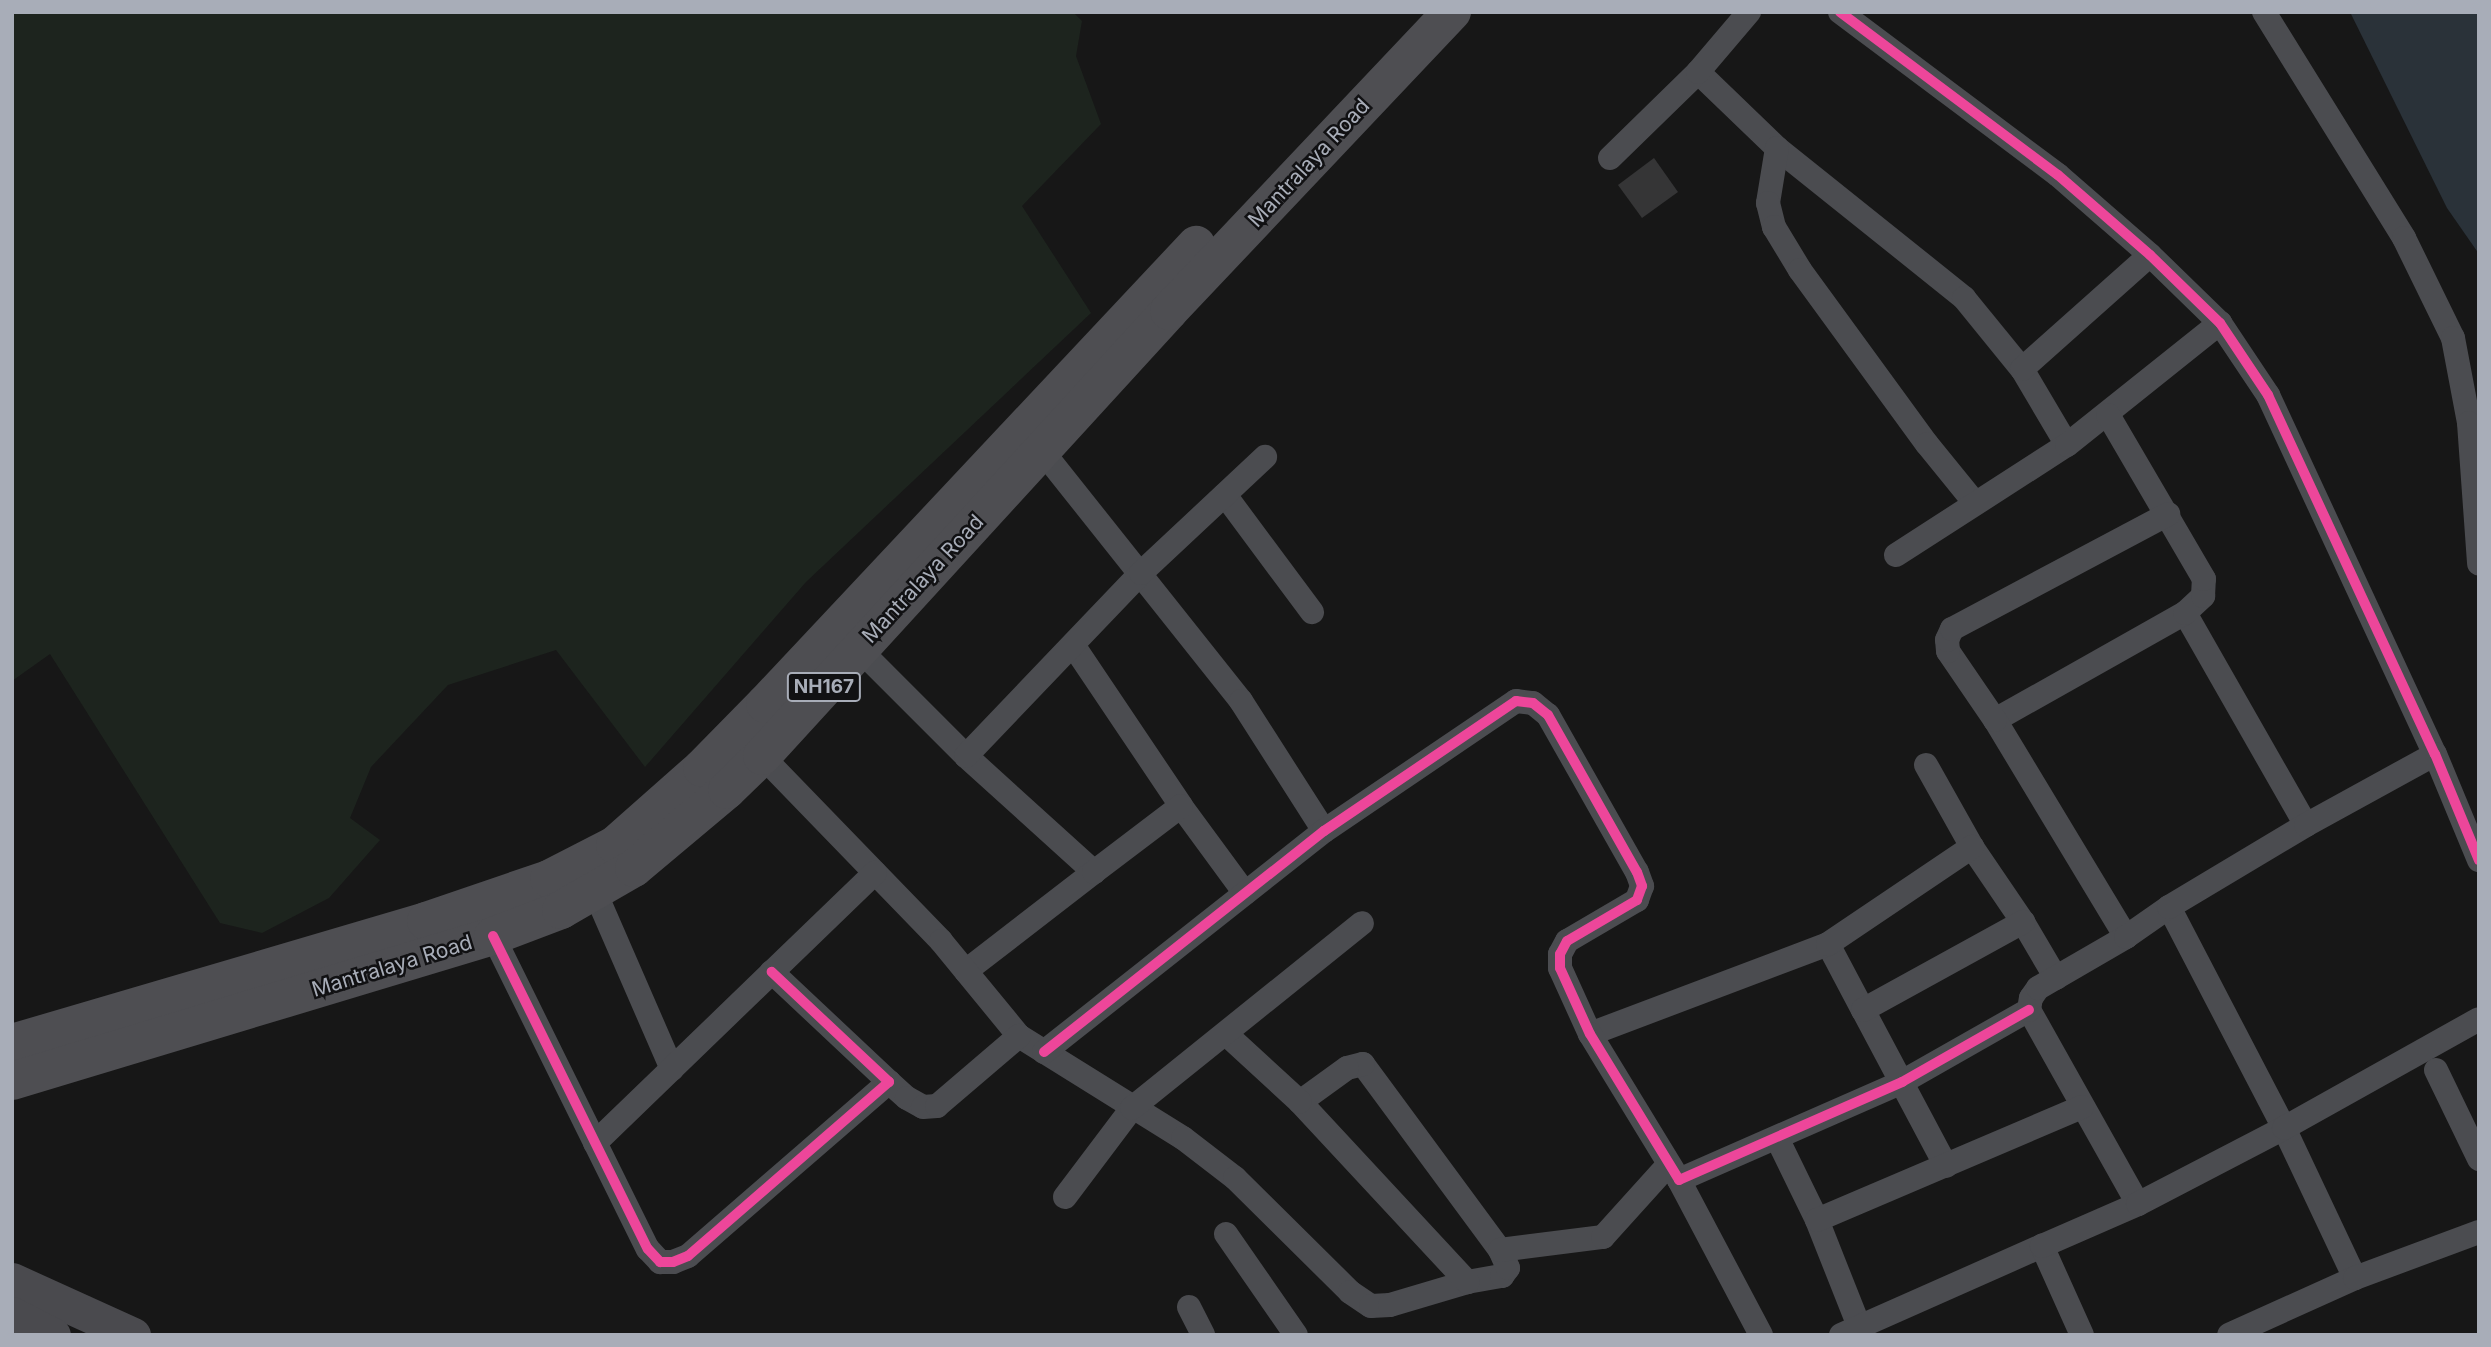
<!DOCTYPE html>
<style>
body{margin:0}
#map{position:relative;width:2491px;height:1347px;overflow:hidden;background:#171717;font-family:Inter,sans-serif}
div>[style]{position:absolute}
.green>*{inset:0;background:#1d241e}
.water>*{inset:0;background:#2a3239}
.building>*{inset:0;background:#353536}
.minor>*{height:24px;margin:-12px;padding:0 12px;transform-origin:12px;border-radius:12px;background:#4b4c50}
.secondary>*{height:35px;margin:-17.5px;padding:0 17.5px;transform-origin:17.5px;border-radius:17.5px;background:#4a4a4e}
.trunk>*{height:38px;margin:-19px;padding:0 19px;transform-origin:19px;border-radius:19px;background:#4e4e52}
.cycleway>*{height:10px;margin:-5px;padding:0 5px;transform-origin:5px;border-radius:5px;background:#ed469a}
span{translate:-50% -50%;white-space:nowrap;text-align:center;line-height:1.15;-webkit-text-stroke:5px #111113;paint-order:stroke}
.shield-label span{padding:2px 5px;background:#111113;border:2px solid;border-radius:5px;-webkit-text-stroke-width:0}
.shield-label{font-size:19px;color:#a8adb8;font-weight:700}
.street-label{font-size:21px;color:#a8adb8}
.frame{position:absolute;inset:0;border:14px solid #a8adb8;pointer-events:none}
</style>
<div id="map">
<div class="green">
<i style="clip-path:polygon(12px 12px,1073px 12px,1082px 21px,1076px 56px,1101px 124px,1022px 206px,1091px 313px,806px 582px,645px 767px,556px 650px,448px 685px,371px 767px,350px 818px,380px 840px,329px 898px,262px 933px,220px 923px,50px 654px,12px 681px)"></i>
</div>
<div class="water">
<i style="clip-path:polygon(2350px 12px,2479px 12px,2479px 254px,2447px 208px)"></i>
</div>
<div class="building">
<i style="clip-path:polygon(1654px 158px,1678px 192px,1642px 218px,1618px 185px)"></i>
</div>
<div class="minor">
<i style="left:1840px;top:12px;width:272px;rotate:36.8deg"></i>
<i style="left:2058px;top:175px;width:122px;rotate:41deg"></i>
<i style="left:2150px;top:255px;width:98px;rotate:44.2deg"></i>
<i style="left:2220px;top:323px;width:87px;rotate:56.3deg"></i>
<i style="left:2268px;top:395px;width:396px;rotate:65.1deg"></i>
<i style="left:2435px;top:754px;width:115px;rotate:67.5deg"></i>
<i style="left:2264px;top:12px;width:266px;rotate:58.2deg"></i>
<i style="left:2404px;top:238px;width:111px;rotate:63.9deg"></i>
<i style="left:2453px;top:338px;width:86px;rotate:79.3deg"></i>
<i style="left:2469px;top:423px;width:141px;rotate:85.9deg"></i>
<i style="left:1698px;top:72px;width:110px;rotate:43.9deg"></i>
<i style="left:1777px;top:148px;width:240px;rotate:38.7deg"></i>
<i style="left:1964px;top:298px;width:92px;rotate:50.8deg"></i>
<i style="left:2022px;top:369px;width:88px;rotate:59.4deg"></i>
<i style="left:1777px;top:148px;width:56px;rotate:99.3deg"></i>
<i style="left:1768px;top:203px;width:25px;rotate:76deg"></i>
<i style="left:1774px;top:227px;width:50px;rotate:58.8deg"></i>
<i style="left:1800px;top:270px;width:215px;rotate:53.9deg"></i>
<i style="left:1927px;top:444px;width:76px;rotate:50.9deg"></i>
<i style="left:1610px;top:158px;width:123px;rotate:-44.3deg"></i>
<i style="left:1698px;top:72px;width:79px;rotate:-49.6deg"></i>
<i style="left:2022px;top:369px;width:171px;rotate:-41.7deg"></i>
<i style="left:1043px;top:452px;width:318px;rotate:51.5deg"></i>
<i style="left:1241px;top:701px;width:154px;rotate:57.4deg"></i>
<i style="left:1225px;top:495px;width:146px;rotate:53.4deg"></i>
<i style="left:1896px;top:555px;width:203px;rotate:-32.8deg"></i>
<i style="left:2067px;top:445px;width:196px;rotate:-38.6deg"></i>
<i style="left:2185px;top:613px;width:244px;rotate:60.3deg"></i>
<i style="left:1073px;top:645px;width:194px;rotate:56.1deg"></i>
<i style="left:1181px;top:806px;width:108px;rotate:53.7deg"></i>
<i style="left:858px;top:648px;width:153px;rotate:45deg"></i>
<i style="left:966px;top:756px;width:173px;rotate:42.2deg"></i>
<i style="left:1094px;top:872px;width:162px;rotate:142.3deg"></i>
<i style="left:1995px;top:720px;width:218px;rotate:-29.4deg"></i>
<i style="left:2185px;top:613px;width:25px;rotate:-43deg"></i>
<i style="left:2203px;top:596px;width:17px;rotate:-87deg"></i>
<i style="left:2204px;top:579px;width:190px;rotate:-120.3deg"></i>
<i style="left:762px;top:756px;width:257px;rotate:45.9deg"></i>
<i style="left:941px;top:941px;width:123px;rotate:50.6deg"></i>
<i style="left:1019px;top:1036px;width:193px;rotate:31.9deg"></i>
<i style="left:1183px;top:1138px;width:66px;rotate:37.6deg"></i>
<i style="left:1235px;top:1178px;width:162px;rotate:44.7deg"></i>
<i style="left:1350px;top:1292px;width:25px;rotate:34deg"></i>
<i style="left:1371px;top:1306px;width:19px;rotate:-3deg"></i>
<i style="left:1390px;top:1305px;width:80px;rotate:-16.6deg"></i>
<i style="left:1467px;top:1282px;width:36px;rotate:-10deg"></i>
<i style="left:1502px;top:1276px;width:10px;rotate:-53deg"></i>
<i style="left:1508px;top:1268px;width:20px;rotate:-114deg"></i>
<i style="left:1500px;top:1250px;width:231px;rotate:-126.4deg"></i>
<i style="left:1363px;top:1064px;width:16px;rotate:166deg"></i>
<i style="left:1347px;top:1068px;width:58px;rotate:144.1deg"></i>
<i style="left:1300px;top:1102px;width:246px;rotate:47.1deg"></i>
<i style="left:966px;top:756px;width:253px;rotate:-46.3deg"></i>
<i style="left:1141px;top:573px;width:170px;rotate:-43.1deg"></i>
<i style="left:1926px;top:765px;width:94px;rotate:60.7deg"></i>
<i style="left:1972px;top:847px;width:91px;rotate:55.8deg"></i>
<i style="left:2023px;top:922px;width:65px;rotate:59.5deg"></i>
<i style="left:1094px;top:872px;width:109px;rotate:-37.2deg"></i>
<i style="left:595px;top:892px;width:193px;rotate:66.5deg"></i>
<i style="left:2169px;top:907px;width:249px;rotate:62.5deg"></i>
<i style="left:2284px;top:1128px;width:166px;rotate:64.7deg"></i>
<i style="left:2355px;top:1278px;width:138px;rotate:155.7deg"></i>
<i style="left:493px;top:936px;width:349px;rotate:63.7deg"></i>
<i style="left:648px;top:1249px;width:18px;rotate:47deg"></i>
<i style="left:660px;top:1262px;width:13px"></i>
<i style="left:673px;top:1262px;width:16px;rotate:-22deg"></i>
<i style="left:688px;top:1256px;width:266px;rotate:-40.9deg"></i>
<i style="left:889px;top:1082px;width:161px;rotate:-136.8deg"></i>
<i style="left:2126px;top:937px;width:253px;rotate:-121.1deg"></i>
<i style="left:1995px;top:720px;width:83px;rotate:-124.3deg"></i>
<i style="left:1948px;top:651px;width:11px;rotate:-95deg"></i>
<i style="left:1947px;top:640px;width:12px;rotate:-66deg"></i>
<i style="left:1952px;top:629px;width:245px;rotate:-28deg"></i>
<i style="left:1828px;top:944px;width:75px;rotate:62.1deg"></i>
<i style="left:1226px;top:1034px;width:100px;rotate:42.6deg"></i>
<i style="left:1590px;top:1034px;width:254px;rotate:-20.7deg"></i>
<i style="left:1828px;top:944px;width:174px;rotate:-34deg"></i>
<i style="left:1044px;top:1052px;width:357px;rotate:-38.3deg"></i>
<i style="left:1324px;top:831px;width:232px;rotate:-34.1deg"></i>
<i style="left:1516px;top:701px;width:17px;rotate:7deg"></i>
<i style="left:1533px;top:703px;width:19px;rotate:39deg"></i>
<i style="left:1548px;top:715px;width:180px;rotate:60.5deg"></i>
<i style="left:1637px;top:872px;width:15px;rotate:70deg"></i>
<i style="left:1642px;top:886px;width:15px;rotate:110deg"></i>
<i style="left:1637px;top:900px;width:81px;rotate:149.6deg"></i>
<i style="left:1567px;top:941px;width:15px;rotate:118deg"></i>
<i style="left:1560px;top:954px;width:14px;rotate:90deg"></i>
<i style="left:1560px;top:968px;width:72px;rotate:65.6deg"></i>
<i style="left:1590px;top:1034px;width:171px;rotate:58.6deg"></i>
<i style="left:1679px;top:1180px;width:244px;rotate:-23.7deg"></i>
<i style="left:1902px;top:1082px;width:146px;rotate:-29.6deg"></i>
<i style="left:2436px;top:1070px;width:99px;rotate:64.2deg"></i>
<i style="left:889px;top:1082px;width:24px;rotate:42deg"></i>
<i style="left:907px;top:1098px;width:18px;rotate:29deg"></i>
<i style="left:923px;top:1107px;width:14px;rotate:-4deg"></i>
<i style="left:937px;top:1106px;width:108px;rotate:-40.5deg"></i>
<i style="left:1777px;top:1138px;width:91px;rotate:64deg"></i>
<i style="left:1817px;top:1220px;width:114px;rotate:68.4deg"></i>
<i style="left:595px;top:1143px;width:389px;rotate:-44deg"></i>
<i style="left:1946px;top:1166px;width:177px;rotate:-118deg"></i>
<i style="left:1863px;top:1010px;width:183px;rotate:-28.8deg"></i>
<i style="left:1679px;top:1180px;width:175px;rotate:62.1deg"></i>
<i style="left:1065px;top:1197px;width:111px;rotate:-53deg"></i>
<i style="left:1132px;top:1108px;width:295px;rotate:-38.8deg"></i>
<i style="left:2138px;top:1204px;width:223px;rotate:-119.3deg"></i>
<i style="left:2029px;top:1010px;width:12px;rotate:-81deg"></i>
<i style="left:2031px;top:998px;width:12px;rotate:-55deg"></i>
<i style="left:2038px;top:988px;width:102px;rotate:-30.1deg"></i>
<i style="left:2126px;top:937px;width:52px;rotate:-34.9deg"></i>
<i style="left:2169px;top:907px;width:160px;rotate:-30.9deg"></i>
<i style="left:2306px;top:825px;width:147px;rotate:-28.8deg"></i>
<i style="left:1817px;top:1220px;width:288px;rotate:-23.1deg"></i>
<i style="left:1226px;top:1234px;width:123px;rotate:55.3deg"></i>
<i style="left:1500px;top:1250px;width:104px;rotate:-7.2deg"></i>
<i style="left:1603px;top:1237px;width:98px;rotate:-47.9deg"></i>
<i style="left:2355px;top:1278px;width:132px;rotate:-20.4deg"></i>
<i style="left:1189px;top:1307px;width:31px;rotate:63deg"></i>
<i style="left:1841px;top:1335px;width:220px;rotate:-23.9deg"></i>
<i style="left:2082px;top:1335px;width:98px;rotate:-114.2deg"></i>
<i style="left:2042px;top:1246px;width:105px;rotate:-23.6deg"></i>
<i style="left:2138px;top:1204px;width:165px;rotate:-27.5deg"></i>
<i style="left:2284px;top:1128px;width:223px;rotate:-29.2deg"></i>
</div>
<div class="secondary">
<i style="left:12px;top:1280px;width:133px;rotate:24.4deg"></i>
<i style="left:12px;top:1314px;width:46px;rotate:27.1deg"></i>
</div>
<div class="trunk">
<i style="left:12px;top:1043px;width:432px;rotate:-16.4deg"></i>
<i style="left:426px;top:921px;width:130px;rotate:-18.9deg"></i>
<i style="left:549px;top:879px;width:74px;rotate:-27.3deg"></i>
<i style="left:615px;top:845px;width:116px;rotate:-41.5deg"></i>
<i style="left:702px;top:768px;width:90px;rotate:-45.5deg"></i>
<i style="left:765px;top:704px;width:630px;rotate:-46.8deg"></i>
<i style="left:12px;top:1081px;width:502px;rotate:-16.78deg"></i>
<i style="left:493px;top:936px;width:73px;rotate:-20.9deg"></i>
<i style="left:561px;top:910px;width:84px;rotate:-29.9deg"></i>
<i style="left:634px;top:868px;width:121px;rotate:-40deg"></i>
<i style="left:727px;top:790px;width:49px;rotate:-44.2deg"></i>
<i style="left:762px;top:756px;width:603px;rotate:-47.55deg"></i>
<i style="left:1169px;top:311px;width:412px;rotate:-46.6deg"></i>
</div>
<div class="cycleway">
<i style="left:1840px;top:12px;width:272px;rotate:36.8deg"></i>
<i style="left:2058px;top:175px;width:122px;rotate:41deg"></i>
<i style="left:2150px;top:255px;width:98px;rotate:44.2deg"></i>
<i style="left:2220px;top:323px;width:87px;rotate:56.3deg"></i>
<i style="left:2268px;top:395px;width:396px;rotate:65.1deg"></i>
<i style="left:2435px;top:754px;width:115px;rotate:67.5deg"></i>
<i style="left:493px;top:936px;width:349px;rotate:63.7deg"></i>
<i style="left:648px;top:1249px;width:18px;rotate:47deg"></i>
<i style="left:660px;top:1262px;width:13px"></i>
<i style="left:673px;top:1262px;width:16px;rotate:-22deg"></i>
<i style="left:688px;top:1256px;width:266px;rotate:-40.9deg"></i>
<i style="left:889px;top:1082px;width:161px;rotate:-136.8deg"></i>
<i style="left:1044px;top:1052px;width:357px;rotate:-38.3deg"></i>
<i style="left:1324px;top:831px;width:232px;rotate:-34.1deg"></i>
<i style="left:1516px;top:701px;width:17px;rotate:7deg"></i>
<i style="left:1533px;top:703px;width:19px;rotate:39deg"></i>
<i style="left:1548px;top:715px;width:180px;rotate:60.5deg"></i>
<i style="left:1637px;top:872px;width:15px;rotate:70deg"></i>
<i style="left:1642px;top:886px;width:15px;rotate:110deg"></i>
<i style="left:1637px;top:900px;width:81px;rotate:149.6deg"></i>
<i style="left:1567px;top:941px;width:15px;rotate:118deg"></i>
<i style="left:1560px;top:954px;width:14px;rotate:90deg"></i>
<i style="left:1560px;top:968px;width:72px;rotate:65.6deg"></i>
<i style="left:1590px;top:1034px;width:171px;rotate:58.6deg"></i>
<i style="left:1679px;top:1180px;width:244px;rotate:-23.7deg"></i>
<i style="left:1902px;top:1082px;width:146px;rotate:-29.6deg"></i>
</div>
<div class="shield-label">
<span style="left:824px;top:687px">NH167</span>
</div>
<div class="street-label">
<span style="left:1309px;top:163px;rotate:-47deg">Mantralaya Road</span>
<span style="left:923px;top:579px;rotate:-47deg">Mantralaya Road</span>
<span style="left:392px;top:966px;rotate:-17deg">Mantralaya Road</span>
</div>
<div class="frame"></div>
</div>
